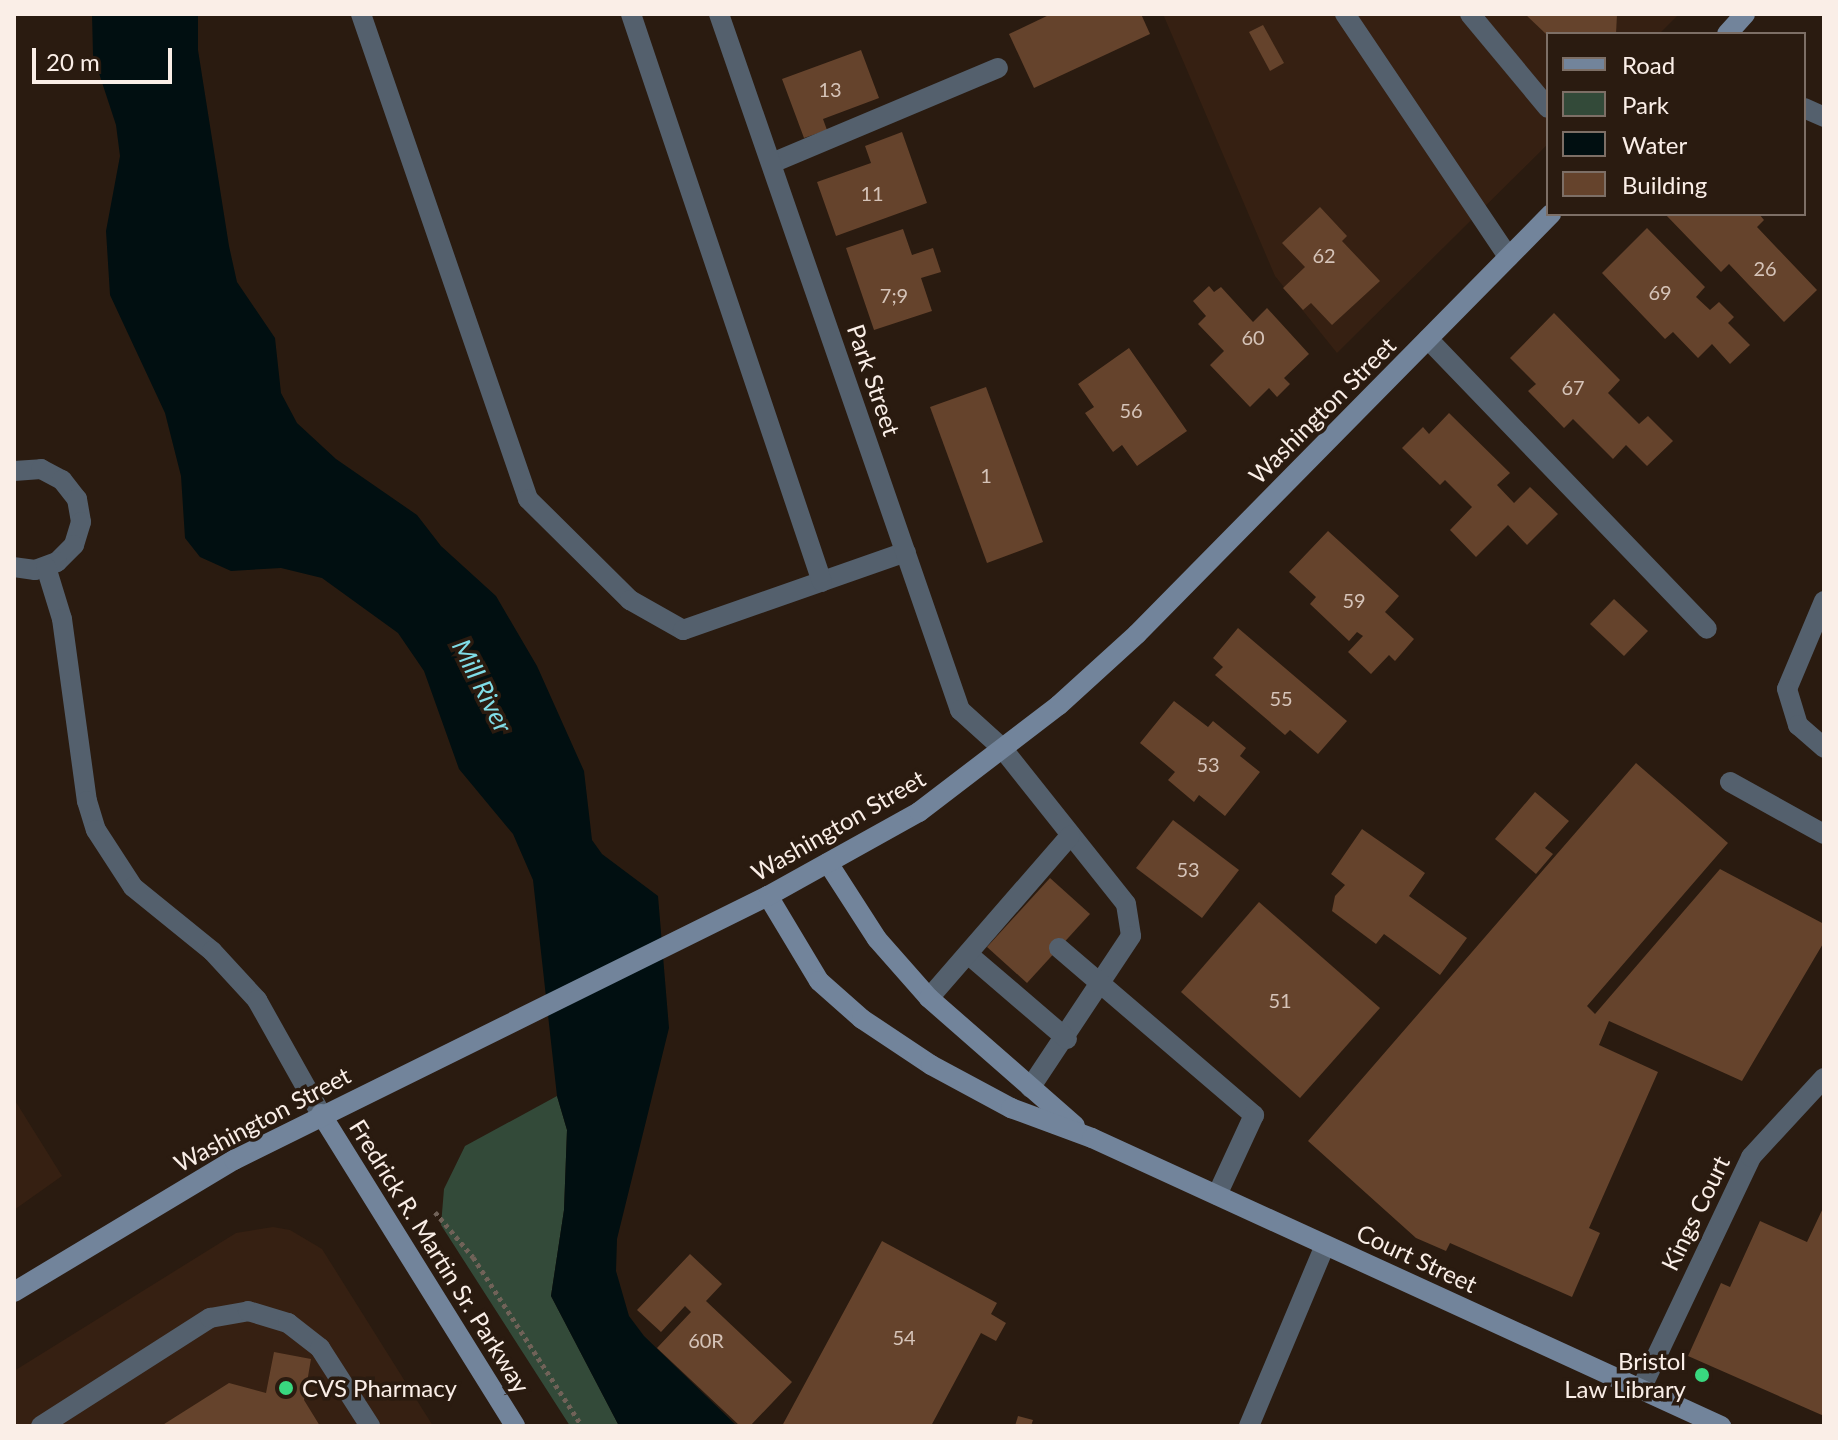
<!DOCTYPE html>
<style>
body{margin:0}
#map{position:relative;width:1838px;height:1440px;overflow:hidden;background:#2a1b10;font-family:Lato,sans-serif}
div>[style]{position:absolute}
.built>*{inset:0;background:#362012}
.green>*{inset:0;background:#334a39}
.water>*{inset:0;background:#010f11}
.building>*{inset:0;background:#65432c}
.path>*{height:5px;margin-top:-2.5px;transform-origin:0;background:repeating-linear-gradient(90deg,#706258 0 4px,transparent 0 8px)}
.lane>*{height:20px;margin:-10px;padding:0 10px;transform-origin:10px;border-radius:10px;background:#54606d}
.street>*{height:20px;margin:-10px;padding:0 10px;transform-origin:10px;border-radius:10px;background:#54606d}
.secondary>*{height:20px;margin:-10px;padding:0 10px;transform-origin:10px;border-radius:10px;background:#72849b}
.dots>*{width:22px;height:22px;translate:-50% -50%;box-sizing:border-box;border:4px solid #2a1b10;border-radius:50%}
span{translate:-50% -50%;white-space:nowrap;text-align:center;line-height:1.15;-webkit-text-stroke:7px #2a1b10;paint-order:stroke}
.number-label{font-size:20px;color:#d5c3b8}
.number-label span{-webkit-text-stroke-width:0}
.street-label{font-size:24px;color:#faeee7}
.poi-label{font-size:24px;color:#faeee7}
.right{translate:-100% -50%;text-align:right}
.left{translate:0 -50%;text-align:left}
.water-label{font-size:26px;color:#80dce6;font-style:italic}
.frame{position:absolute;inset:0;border:16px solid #faeee7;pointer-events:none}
.legend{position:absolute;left:1546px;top:32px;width:260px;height:184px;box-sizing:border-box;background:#2a1b10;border:2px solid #7d6f66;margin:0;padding:10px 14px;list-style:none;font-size:24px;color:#faeee7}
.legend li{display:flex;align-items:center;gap:16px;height:40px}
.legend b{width:40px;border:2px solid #7d6f66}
.scale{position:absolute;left:32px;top:48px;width:140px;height:36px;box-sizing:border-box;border:4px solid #faeee7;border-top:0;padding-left:10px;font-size:24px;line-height:28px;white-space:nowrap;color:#faeee7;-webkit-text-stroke:6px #2a1b10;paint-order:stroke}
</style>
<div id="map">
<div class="built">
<i style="clip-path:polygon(1163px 14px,1679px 14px,1659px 34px,1548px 34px,1548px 144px,1337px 353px,1275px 276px)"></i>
<i style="clip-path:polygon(14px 1099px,62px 1176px,14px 1210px)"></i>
<i style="clip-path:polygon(273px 1227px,290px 1230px,322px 1249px,433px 1426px,14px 1426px,14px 1371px,236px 1233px)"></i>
</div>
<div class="green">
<i style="clip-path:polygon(557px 1096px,567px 1130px,564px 1210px,551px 1296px,619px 1426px,570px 1426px,441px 1225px,444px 1189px,465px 1146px)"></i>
</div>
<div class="water">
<i style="clip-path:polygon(92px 14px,198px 14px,198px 50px,229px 246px,237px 282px,275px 338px,281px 393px,297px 423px,336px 459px,417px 515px,441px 546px,496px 596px,537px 666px,584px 771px,592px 840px,602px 854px,658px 896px,669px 1028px,617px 1239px,616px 1271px,629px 1316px,644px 1336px,737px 1426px,619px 1426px,551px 1296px,564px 1210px,567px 1130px,557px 1096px,533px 880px,513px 834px,459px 769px,424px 671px,398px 633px,322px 578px,281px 568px,231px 571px,200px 557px,185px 538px,181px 476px,165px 413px,110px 295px,106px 231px,120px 156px,116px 125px,93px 55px)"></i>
</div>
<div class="building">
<i style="clip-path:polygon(1051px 14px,1141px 14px,1150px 34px,1034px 88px,1009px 34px)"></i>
<i style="clip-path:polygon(1525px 14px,1617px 14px,1616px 34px,1546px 34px)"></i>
<i style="clip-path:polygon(1263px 25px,1284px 63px,1270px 71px,1249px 32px)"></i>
<i style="clip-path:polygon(861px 50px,879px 98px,823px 119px,827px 130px,804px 138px,782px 79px)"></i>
<i style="clip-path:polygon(902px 132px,927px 203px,836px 236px,817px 182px,871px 163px,865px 146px)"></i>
<i style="clip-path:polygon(1320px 207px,1347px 236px,1342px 241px,1380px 281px,1332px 325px,1311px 303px,1303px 310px,1283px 288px,1305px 267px,1282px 243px)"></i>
<i style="clip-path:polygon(1665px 214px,1759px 214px,1764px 220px,1757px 227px,1817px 290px,1784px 322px,1729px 264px,1721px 272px)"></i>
<i style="clip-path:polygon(1647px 228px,1705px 287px,1696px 297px,1710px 310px,1719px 302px,1734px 317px,1728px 323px,1750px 345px,1730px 364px,1712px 344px,1698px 358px,1673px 332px,1665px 339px,1602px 273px)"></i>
<i style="clip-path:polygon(903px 229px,912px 255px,933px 248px,941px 272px,921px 278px,932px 311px,874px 330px,846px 248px)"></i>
<i style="clip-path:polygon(1209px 286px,1214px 292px,1221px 287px,1253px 322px,1267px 308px,1309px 354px,1284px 378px,1290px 384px,1277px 397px,1269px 388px,1250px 407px,1210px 365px,1224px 351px,1198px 324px,1206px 316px,1193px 301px)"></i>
<i style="clip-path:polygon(1554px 313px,1620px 380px,1608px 393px,1639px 424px,1648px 416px,1673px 441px,1647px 466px,1626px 445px,1613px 459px,1573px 419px,1564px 428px,1528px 391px,1536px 384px,1510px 358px)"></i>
<i style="clip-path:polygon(1129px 348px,1187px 431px,1137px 466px,1122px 445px,1113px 452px,1085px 413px,1094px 407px,1078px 384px)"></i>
<i style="clip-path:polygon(986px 387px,1043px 542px,987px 563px,930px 407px)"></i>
<i style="clip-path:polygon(1449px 413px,1510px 473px,1497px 485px,1514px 503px,1530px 487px,1558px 514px,1527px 545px,1508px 525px,1476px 557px,1450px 530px,1472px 507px,1445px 480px,1440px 485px,1402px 448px,1423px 427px,1429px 434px)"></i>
<i style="clip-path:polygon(1328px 531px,1399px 596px,1385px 612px,1414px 639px,1395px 661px,1389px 655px,1371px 674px,1348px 652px,1363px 636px,1357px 632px,1349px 641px,1310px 604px,1316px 597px,1289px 572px)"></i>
<i style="clip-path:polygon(1614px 599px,1648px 631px,1624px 656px,1590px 624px)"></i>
<i style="clip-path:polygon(1238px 628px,1347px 721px,1318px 754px,1290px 730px,1285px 735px,1215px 675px,1223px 667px,1213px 658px)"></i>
<i style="clip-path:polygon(1174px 701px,1208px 727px,1213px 721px,1246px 748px,1240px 756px,1260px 772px,1225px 816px,1199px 795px,1194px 802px,1168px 780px,1175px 772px,1140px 743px)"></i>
<i style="clip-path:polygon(1636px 763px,1728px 843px,1587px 1006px,1595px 1014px,1720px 869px,1824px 924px,1824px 942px,1742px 1081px,1609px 1021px,1599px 1045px,1658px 1072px,1589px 1228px,1600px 1233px,1572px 1297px,1450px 1243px,1446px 1251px,1416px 1238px,1308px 1141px)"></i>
<i style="clip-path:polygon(1535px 792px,1569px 821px,1545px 848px,1553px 854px,1536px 874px,1495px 839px)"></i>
<i style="clip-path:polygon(1173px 820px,1239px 870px,1202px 918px,1136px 868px)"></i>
<i style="clip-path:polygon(1362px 829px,1425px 873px,1409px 896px,1467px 938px,1440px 975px,1384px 934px,1376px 944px,1332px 911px,1335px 896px,1345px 885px,1331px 874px)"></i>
<i style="clip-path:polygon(1050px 878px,1090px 914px,1027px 983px,987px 947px)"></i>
<i style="clip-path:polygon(1259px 902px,1380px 1008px,1300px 1098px,1181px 992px)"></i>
<i style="clip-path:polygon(1824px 1206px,1824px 1416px,1688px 1356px,1721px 1283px,1730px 1287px,1760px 1221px,1807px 1242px)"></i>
<i style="clip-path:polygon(882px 1241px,997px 1303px,991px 1314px,1006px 1323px,996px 1341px,981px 1333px,931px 1426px,782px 1426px)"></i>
<i style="clip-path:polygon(690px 1254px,722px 1284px,706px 1301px,792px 1382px,750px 1426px,740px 1426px,657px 1348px,691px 1312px,685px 1306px,661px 1332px,637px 1310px)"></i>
<i style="clip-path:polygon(274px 1352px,311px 1359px,304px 1400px,320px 1426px,161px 1426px,229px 1383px,266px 1393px)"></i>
<i style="clip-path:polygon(1018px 1416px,1033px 1420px,1031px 1426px,1015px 1426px)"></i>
</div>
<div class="path">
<i style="left:435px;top:1212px;width:59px;rotate:49.8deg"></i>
<i style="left:473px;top:1257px;width:201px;rotate:57.2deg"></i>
</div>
<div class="lane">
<i style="left:361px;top:14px;width:513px;rotate:71deg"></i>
<i style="left:528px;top:499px;width:144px;rotate:44.7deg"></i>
<i style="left:630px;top:600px;width:61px;rotate:29.5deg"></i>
<i style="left:683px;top:630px;width:236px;rotate:-19.3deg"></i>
<i style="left:631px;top:14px;width:599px;rotate:71.41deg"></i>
<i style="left:1345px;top:14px;width:293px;rotate:56.1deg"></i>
<i style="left:1470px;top:14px;width:122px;rotate:50.3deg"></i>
<i style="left:772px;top:163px;width:245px;rotate:-22.8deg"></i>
<i style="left:1428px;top:339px;width:402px;rotate:46.1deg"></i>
<i style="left:14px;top:471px;width:27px;rotate:-4deg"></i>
<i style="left:41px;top:469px;width:24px;rotate:28deg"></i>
<i style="left:62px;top:480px;width:24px;rotate:52deg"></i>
<i style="left:77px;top:499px;width:23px;rotate:80deg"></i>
<i style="left:81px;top:522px;width:24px;rotate:107deg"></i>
<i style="left:74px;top:545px;width:24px;rotate:135deg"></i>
<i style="left:57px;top:562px;width:23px;rotate:160deg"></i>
<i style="left:35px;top:570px;width:21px;rotate:-172deg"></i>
<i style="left:46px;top:567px;width:54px;rotate:72.9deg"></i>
<i style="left:62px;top:619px;width:184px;rotate:82.2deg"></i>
<i style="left:87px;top:801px;width:30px;rotate:73deg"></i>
<i style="left:96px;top:830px;width:68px;rotate:57deg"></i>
<i style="left:133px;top:887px;width:102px;rotate:39deg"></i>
<i style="left:212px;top:951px;width:67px;rotate:47.4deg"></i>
<i style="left:257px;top:1000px;width:131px;rotate:60.7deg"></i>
<i style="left:1824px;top:601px;width:95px;rotate:112.8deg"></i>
<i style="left:1787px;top:689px;width:38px;rotate:73deg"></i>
<i style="left:1798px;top:725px;width:35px;rotate:41deg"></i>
<i style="left:1002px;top:748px;width:199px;rotate:51.5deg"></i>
<i style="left:1126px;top:904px;width:32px;rotate:81deg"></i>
<i style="left:1131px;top:936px;width:182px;rotate:123.6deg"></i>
<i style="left:1730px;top:782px;width:107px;rotate:29deg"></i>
<i style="left:1059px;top:948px;width:257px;rotate:40.6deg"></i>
<i style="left:1254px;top:1115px;width:88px;rotate:114.8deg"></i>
<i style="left:969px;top:955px;width:129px;rotate:40.6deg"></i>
<i style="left:929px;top:998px;width:215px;rotate:-49deg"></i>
<i style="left:41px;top:1426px;width:201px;rotate:-32.6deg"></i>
<i style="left:210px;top:1318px;width:39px;rotate:-10deg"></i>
<i style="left:248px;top:1311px;width:42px;rotate:16.7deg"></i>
<i style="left:288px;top:1323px;width:41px;rotate:38deg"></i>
<i style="left:320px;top:1348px;width:93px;rotate:57.3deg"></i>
<i style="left:1249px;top:1426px;width:196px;rotate:-67.2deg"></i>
</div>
<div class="street">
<i style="left:719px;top:14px;width:737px;rotate:70.9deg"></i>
<i style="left:960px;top:710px;width:57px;rotate:42.1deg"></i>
<i style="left:1804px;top:108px;width:22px;rotate:24deg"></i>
<i style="left:1641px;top:1389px;width:257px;rotate:-64.6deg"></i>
<i style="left:1751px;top:1157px;width:108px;rotate:-47.3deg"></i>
</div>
<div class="secondary">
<i style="left:1727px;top:34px;width:27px;rotate:-48deg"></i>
<i style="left:828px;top:863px;width:90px;rotate:57.2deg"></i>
<i style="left:877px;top:939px;width:79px;rotate:48.6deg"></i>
<i style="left:929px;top:998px;width:194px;rotate:41.2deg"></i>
<i style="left:768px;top:896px;width:99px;rotate:59deg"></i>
<i style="left:819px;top:981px;width:57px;rotate:41.5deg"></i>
<i style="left:862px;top:1019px;width:83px;rotate:33.7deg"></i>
<i style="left:931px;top:1065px;width:91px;rotate:28.3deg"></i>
<i style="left:1011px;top:1108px;width:86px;rotate:20.3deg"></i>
<i style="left:1092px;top:1138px;width:692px;rotate:24.6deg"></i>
<i style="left:321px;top:1114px;width:367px;rotate:58.1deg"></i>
<i style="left:14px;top:1292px;width:257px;rotate:-31deg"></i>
<i style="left:234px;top:1160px;width:596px;rotate:-26.31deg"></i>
<i style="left:768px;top:896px;width:173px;rotate:-29.1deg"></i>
<i style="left:919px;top:812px;width:176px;rotate:-37.4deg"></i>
<i style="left:1059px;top:705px;width:105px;rotate:-42.3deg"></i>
<i style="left:1137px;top:634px;width:590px;rotate:-45.41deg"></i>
</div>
<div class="dots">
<i style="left:1702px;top:1375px;background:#39d87f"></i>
<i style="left:286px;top:1388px;background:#39d87f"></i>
</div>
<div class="number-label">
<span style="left:830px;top:89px">13</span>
<span style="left:872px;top:193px">11</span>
<span style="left:1324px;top:255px">62</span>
<span style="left:1765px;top:268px">26</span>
<span style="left:1660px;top:292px">69</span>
<span style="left:894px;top:295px">7;9</span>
<span style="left:1253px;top:337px">60</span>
<span style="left:1573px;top:387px">67</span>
<span style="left:1131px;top:410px">56</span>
<span style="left:986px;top:475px">1</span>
<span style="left:1354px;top:600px">59</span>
<span style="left:1281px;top:698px">55</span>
<span style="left:1208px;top:764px">53</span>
<span style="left:1188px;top:869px">53</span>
<span style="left:1280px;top:1000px">51</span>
<span style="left:904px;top:1337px">54</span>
<span style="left:706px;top:1340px">60R</span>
</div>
<div class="street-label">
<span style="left:874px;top:380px;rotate:71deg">Park Street</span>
<span style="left:1322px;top:410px;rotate:-45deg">Washington Street</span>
<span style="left:838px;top:825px;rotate:-30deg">Washington Street</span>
<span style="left:262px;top:1119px;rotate:-28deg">Washington Street</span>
<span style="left:1695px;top:1213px;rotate:-64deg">Kings Court</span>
<span style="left:440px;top:1256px;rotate:58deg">Fredrick R. Martin Sr. Parkway</span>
<span style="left:1417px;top:1258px;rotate:25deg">Court Street</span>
</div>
<div class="poi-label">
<span class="right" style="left:1686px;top:1375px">Bristol<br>Law Library</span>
<span class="left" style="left:302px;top:1388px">CVS Pharmacy</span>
</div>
<div class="water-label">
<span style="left:482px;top:686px;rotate:63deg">Mill River</span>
</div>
<div class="frame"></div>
<ul class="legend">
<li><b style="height:10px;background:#72849b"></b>Road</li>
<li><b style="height:22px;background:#334a39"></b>Park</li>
<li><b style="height:22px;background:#010f11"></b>Water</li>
<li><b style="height:22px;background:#65432c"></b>Building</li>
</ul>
<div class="scale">20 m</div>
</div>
